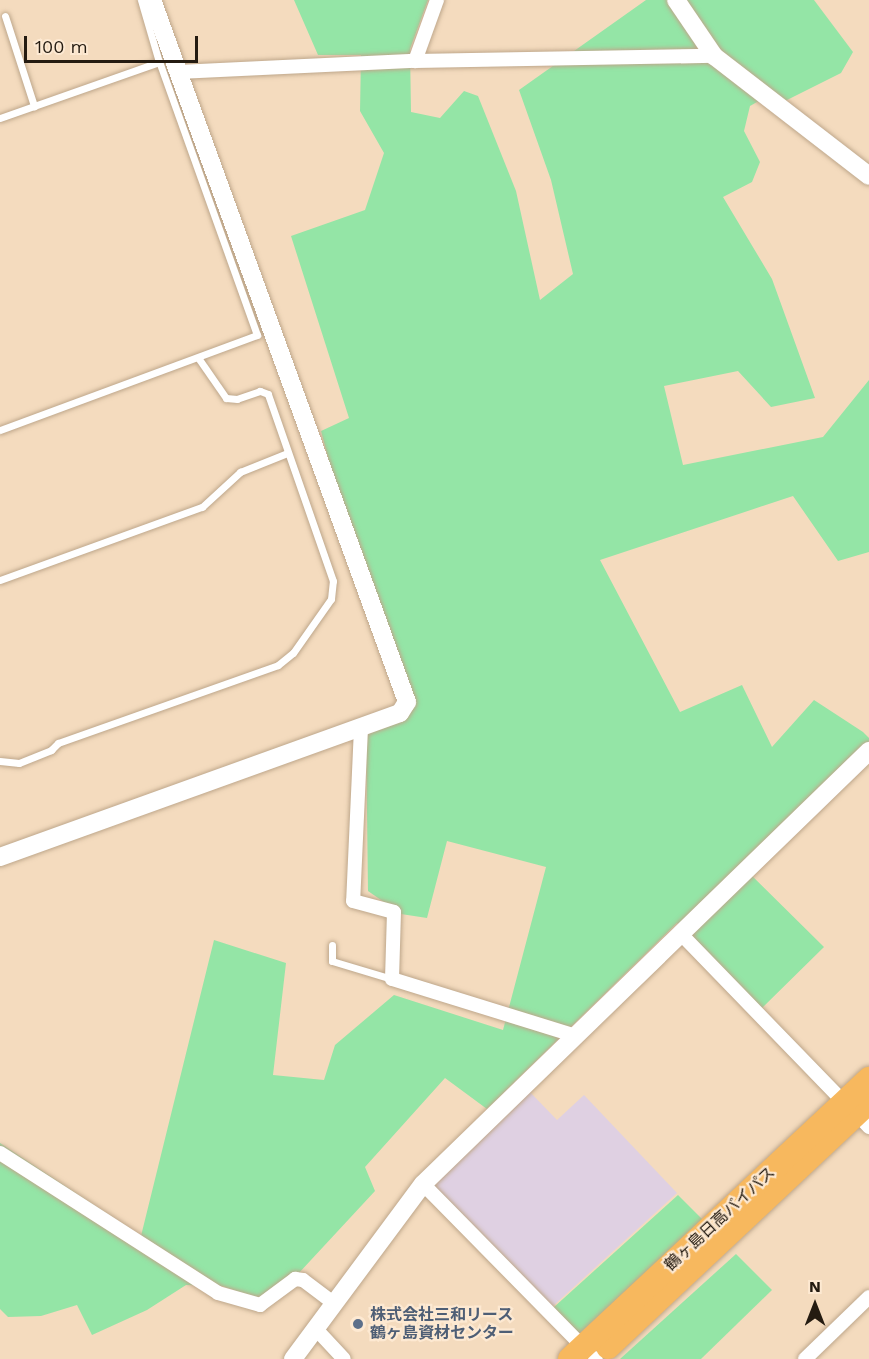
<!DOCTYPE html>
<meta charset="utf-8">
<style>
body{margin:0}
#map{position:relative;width:869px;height:1359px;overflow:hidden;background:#f4dbbe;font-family:"Work Sans","Noto Sans JP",sans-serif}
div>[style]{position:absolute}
.industrial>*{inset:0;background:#dfd0e2}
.green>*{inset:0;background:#94e5a6}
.roads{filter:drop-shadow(0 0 2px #bea78b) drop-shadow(0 0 2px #bea78b)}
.service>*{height:7px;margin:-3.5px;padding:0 3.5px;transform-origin:3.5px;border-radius:3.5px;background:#fff}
.minor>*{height:14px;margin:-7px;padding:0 7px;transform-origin:7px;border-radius:7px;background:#fff}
.tertiary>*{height:18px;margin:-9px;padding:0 9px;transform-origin:9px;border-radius:9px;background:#fff}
.trunk>*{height:24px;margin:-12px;padding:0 12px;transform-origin:12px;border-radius:12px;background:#f7b85e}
.dots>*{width:16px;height:16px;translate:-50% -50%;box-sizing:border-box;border:3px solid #fde9d2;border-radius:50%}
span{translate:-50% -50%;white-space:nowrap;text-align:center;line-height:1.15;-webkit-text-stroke:4.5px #fde9d2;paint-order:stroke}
.street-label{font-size:16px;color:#241b11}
.service-label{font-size:16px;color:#4e5e75;font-weight:700}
.left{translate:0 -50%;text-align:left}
.north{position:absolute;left:785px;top:1275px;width:60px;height:60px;-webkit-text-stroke:4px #fde9d2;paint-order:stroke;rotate:0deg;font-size:16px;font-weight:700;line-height:24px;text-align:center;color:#241b11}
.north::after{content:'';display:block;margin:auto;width:21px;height:27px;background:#241b11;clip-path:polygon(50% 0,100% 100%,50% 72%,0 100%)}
.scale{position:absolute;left:24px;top:36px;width:174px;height:27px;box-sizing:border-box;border:3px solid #241b11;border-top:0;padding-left:8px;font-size:18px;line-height:21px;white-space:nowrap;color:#241b11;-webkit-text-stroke:4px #fde9d2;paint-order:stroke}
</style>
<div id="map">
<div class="industrial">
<i style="clip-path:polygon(528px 1090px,557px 1120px,584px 1095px,677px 1193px,552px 1307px,431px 1185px)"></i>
</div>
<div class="green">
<i style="clip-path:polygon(294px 0,428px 0,410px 49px,411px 112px,440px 118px,464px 91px,478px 96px,516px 191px,540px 300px,573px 274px,551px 180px,519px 90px,646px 0,814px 0,853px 52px,841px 73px,785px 101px,773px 93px,750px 106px,744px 131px,760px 162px,752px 182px,723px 197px,772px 279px,815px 398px,771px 407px,738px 371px,664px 386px,683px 465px,823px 437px,869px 380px,869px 552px,838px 561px,793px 496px,600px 560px,680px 712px,742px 685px,772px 747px,814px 700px,863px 732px,869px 738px,869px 748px,740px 864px,824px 947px,761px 1009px,677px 923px,487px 1109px,445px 1078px,365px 1167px,375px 1191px,298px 1274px,258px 1299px,222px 1286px,186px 1285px,147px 1310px,92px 1335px,77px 1305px,41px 1316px,8px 1317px,0 1309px,0 1143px,141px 1236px,214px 940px,286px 963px,273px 1075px,324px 1080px,335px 1045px,394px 995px,503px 1030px,546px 867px,447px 841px,427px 918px,401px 914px,368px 891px,366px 730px,411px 711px,339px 500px,321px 431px,349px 418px,291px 236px,365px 210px,384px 153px,360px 111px,361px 55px,318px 55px)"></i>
<i style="clip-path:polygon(678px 1195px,704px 1221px,579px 1334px,553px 1308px)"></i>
<i style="clip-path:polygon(736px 1254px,772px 1290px,701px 1359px,620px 1359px)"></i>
</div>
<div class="roads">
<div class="service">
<i style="left:5px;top:16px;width:95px;rotate:72.1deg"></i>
<i style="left:0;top:118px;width:169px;rotate:-19.4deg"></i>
<i style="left:0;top:430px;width:274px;rotate:-20.3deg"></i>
<i style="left:257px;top:335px;width:290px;rotate:-109.7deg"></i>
<i style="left:159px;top:62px;width:65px;rotate:-106.2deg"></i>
<i style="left:0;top:580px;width:215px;rotate:-19.9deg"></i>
<i style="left:202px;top:507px;width:52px;rotate:-42.6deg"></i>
<i style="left:240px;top:472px;width:51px;rotate:-22deg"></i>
<i style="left:0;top:761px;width:19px;rotate:6deg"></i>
<i style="left:19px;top:763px;width:35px;rotate:-22deg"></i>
<i style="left:51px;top:750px;width:10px;rotate:-45deg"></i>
<i style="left:58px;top:743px;width:233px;rotate:-19.5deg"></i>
<i style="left:278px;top:665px;width:19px;rotate:-39deg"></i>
<i style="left:293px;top:653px;width:66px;rotate:-54.9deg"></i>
<i style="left:331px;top:599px;width:18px;rotate:-84deg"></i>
<i style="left:333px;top:581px;width:198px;rotate:-109.2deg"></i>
<i style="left:268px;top:394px;width:9px;rotate:-159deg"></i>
<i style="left:260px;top:391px;width:24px;rotate:161deg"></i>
<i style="left:237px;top:399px;width:11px;rotate:-175deg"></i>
<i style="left:226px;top:398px;width:47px;rotate:-124.7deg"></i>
<i style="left:332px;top:945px;width:16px;rotate:90deg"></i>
<i style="left:332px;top:961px;width:63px;rotate:16.7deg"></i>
</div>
<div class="minor">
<i style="left:415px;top:61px;width:299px;rotate:-1deg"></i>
<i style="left:178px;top:72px;width:237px;rotate:-2.7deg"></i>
<i style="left:415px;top:61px;width:65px;rotate:-70.2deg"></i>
<i style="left:361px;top:728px;width:173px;rotate:92.6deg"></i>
<i style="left:353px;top:901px;width:42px;rotate:15deg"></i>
<i style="left:394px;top:912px;width:67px;rotate:91.7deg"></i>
<i style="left:392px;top:979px;width:193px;rotate:17.2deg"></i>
<i style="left:681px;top:934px;width:234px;rotate:45.9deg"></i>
<i style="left:857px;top:1114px;width:18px;rotate:47deg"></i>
<i style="left:0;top:1153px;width:259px;rotate:32.7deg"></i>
<i style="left:218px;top:1293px;width:44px;rotate:15.9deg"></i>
<i style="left:260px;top:1305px;width:44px;rotate:-36.6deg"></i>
<i style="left:295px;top:1279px;width:8px;rotate:7deg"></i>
<i style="left:303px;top:1280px;width:39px;rotate:37deg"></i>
<i style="left:423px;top:1184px;width:228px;rotate:45.5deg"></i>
<i style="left:315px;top:1328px;width:42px;rotate:46.9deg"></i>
<i style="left:595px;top:1358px;width:1px;rotate:45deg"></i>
<i style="left:805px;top:1359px;width:89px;rotate:-44.1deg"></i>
</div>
<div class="tertiary">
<i style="left:676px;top:0;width:68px;rotate:55.8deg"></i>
<i style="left:714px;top:56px;width:196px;rotate:37.7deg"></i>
<i style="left:0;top:857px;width:425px;rotate:-19.8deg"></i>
<i style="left:400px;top:713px;width:13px;rotate:-58deg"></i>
<i style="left:407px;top:702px;width:747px;rotate:-109.96deg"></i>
<i style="left:293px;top:1359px;width:218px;rotate:-53.4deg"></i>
<i style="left:423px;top:1184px;width:622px;rotate:-44.15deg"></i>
</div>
<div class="trunk">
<i style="left:608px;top:1347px;width:358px;rotate:-43.2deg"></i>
<i style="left:570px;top:1359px;width:410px;rotate:-43.1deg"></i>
</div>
</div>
<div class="dots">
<i style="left:358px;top:1324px;background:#5c6f8a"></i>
</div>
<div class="street-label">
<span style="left:720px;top:1219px;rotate:-43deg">鶴ヶ島日高バイパス</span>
</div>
<div class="service-label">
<span class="left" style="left:370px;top:1324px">株式会社三和リース<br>鶴ヶ島資材センター</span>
</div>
<div class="north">N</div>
<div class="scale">100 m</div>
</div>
